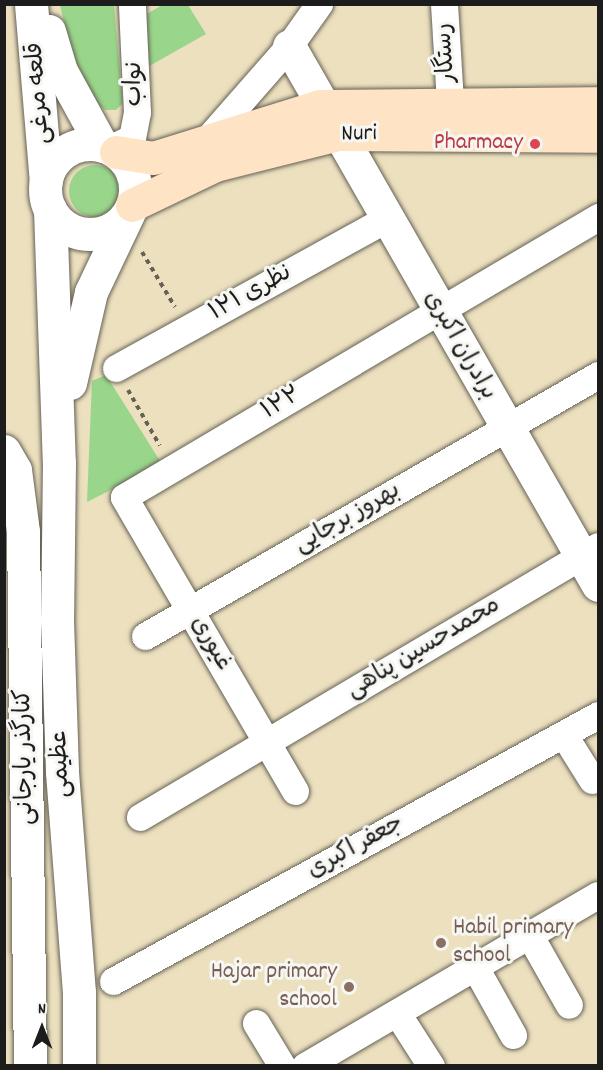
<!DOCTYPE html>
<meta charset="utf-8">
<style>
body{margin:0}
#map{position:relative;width:603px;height:1070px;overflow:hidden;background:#ece0bf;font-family:Dekko,"Playpen Sans Arabic",sans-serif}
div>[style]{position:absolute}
.green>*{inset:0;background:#99d68b}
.round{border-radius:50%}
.path>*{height:4px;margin-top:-2px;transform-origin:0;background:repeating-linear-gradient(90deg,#656155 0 4.5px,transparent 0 9px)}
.roads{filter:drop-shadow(0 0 2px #656155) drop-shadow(0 0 2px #656155)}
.minor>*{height:27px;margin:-13.5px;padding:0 13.5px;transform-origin:13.5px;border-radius:13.5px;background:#fff}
.tertiary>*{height:33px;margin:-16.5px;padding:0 16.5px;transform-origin:16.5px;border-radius:16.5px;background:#fff}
.tertiary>.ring{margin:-16.5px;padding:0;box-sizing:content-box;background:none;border:33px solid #fff;border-radius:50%}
.secondary>*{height:33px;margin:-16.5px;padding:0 16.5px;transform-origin:16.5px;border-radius:16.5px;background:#fee4c5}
.dots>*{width:16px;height:16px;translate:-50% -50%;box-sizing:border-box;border:3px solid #f6f6f2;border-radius:50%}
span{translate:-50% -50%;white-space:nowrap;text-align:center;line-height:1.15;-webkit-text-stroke:6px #f6f6f2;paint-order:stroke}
.street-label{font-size:24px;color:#1c1c1c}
.health-label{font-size:24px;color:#be3a42}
.right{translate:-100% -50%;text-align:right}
.education-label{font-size:24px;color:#785e54}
.left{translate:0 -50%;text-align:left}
.frame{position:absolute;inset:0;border:6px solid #1c1c1c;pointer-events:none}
.north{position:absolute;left:12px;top:998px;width:60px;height:60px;-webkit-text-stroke:4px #f6f6f2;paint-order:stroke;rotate:0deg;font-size:16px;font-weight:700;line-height:24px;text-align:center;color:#1c1c1c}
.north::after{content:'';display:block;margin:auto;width:21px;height:27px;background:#1c1c1c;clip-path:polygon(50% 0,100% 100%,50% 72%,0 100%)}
</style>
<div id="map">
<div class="green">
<i style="clip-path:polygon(60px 5px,114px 5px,123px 103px,116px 110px,105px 110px,93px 100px,77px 77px)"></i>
<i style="clip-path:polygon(162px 5px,188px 5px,206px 34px,144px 69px,142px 17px)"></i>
<i class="round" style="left:69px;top:165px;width:52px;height:52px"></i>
<i style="clip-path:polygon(106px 375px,162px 464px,87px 502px,92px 381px)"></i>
</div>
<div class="path">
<i style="left:142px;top:252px;width:64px;rotate:59deg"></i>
<i style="left:128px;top:390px;width:64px;rotate:60.3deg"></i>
</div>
<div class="roads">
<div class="minor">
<i style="left:444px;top:4px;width:98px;rotate:86.5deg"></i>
<i style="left:205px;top:142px;width:128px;rotate:-48.8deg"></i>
<i style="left:289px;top:46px;width:52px;rotate:-54.5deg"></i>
<i style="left:109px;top:149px;width:25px;rotate:-26deg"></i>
<i style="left:132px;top:138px;width:26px;rotate:-79deg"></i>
<i style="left:137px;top:112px;width:108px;rotate:-92.7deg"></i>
<i style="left:116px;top:368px;width:308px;rotate:-28.9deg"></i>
<i style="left:145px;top:636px;width:523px;rotate:-29.95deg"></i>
<i style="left:564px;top:735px;width:53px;rotate:58.1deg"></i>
<i style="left:295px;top:791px;width:340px;rotate:-120.2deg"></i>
<i style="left:124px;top:497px;width:551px;rotate:-30.57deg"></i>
<i style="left:140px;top:817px;width:532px;rotate:-30.61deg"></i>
<i style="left:530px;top:936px;width:79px;rotate:60.5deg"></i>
<i style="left:475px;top:967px;width:78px;rotate:60.8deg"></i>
<i style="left:113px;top:981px;width:553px;rotate:-28.74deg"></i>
<i style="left:397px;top:1013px;width:63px;rotate:57.3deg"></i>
<i style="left:256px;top:1023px;width:50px;rotate:58.8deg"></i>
<i style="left:305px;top:1066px;width:339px;rotate:-30.3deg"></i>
</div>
<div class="tertiary">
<i style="left:31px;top:4px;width:178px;rotate:85.2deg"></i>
<i style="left:49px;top:31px;width:42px;rotate:73.3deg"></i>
<i style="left:61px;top:71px;width:85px;rotate:61.3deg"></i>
<i style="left:289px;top:46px;width:621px;rotate:60.18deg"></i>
<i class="ring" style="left:45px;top:144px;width:57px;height:57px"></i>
<i style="left:50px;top:209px;width:253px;rotate:88deg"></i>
<i style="left:59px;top:462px;width:158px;rotate:90.7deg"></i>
<i style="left:57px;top:620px;width:152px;rotate:88.1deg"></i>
<i style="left:62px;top:772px;width:221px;rotate:85.6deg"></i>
<i style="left:79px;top:992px;width:74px;rotate:90deg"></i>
<i style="left:70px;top:383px;width:93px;rotate:-77deg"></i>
<i style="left:91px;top:292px;width:86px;rotate:-64.6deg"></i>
<i style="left:4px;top:451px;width:22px;rotate:60deg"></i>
<i style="left:15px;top:470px;width:63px;rotate:82.6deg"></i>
<i style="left:23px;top:532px;width:534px;rotate:89.25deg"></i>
</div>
<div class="secondary">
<i style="left:116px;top:152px;width:37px;rotate:9deg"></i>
<i style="left:153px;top:158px;width:175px;rotate:-17.3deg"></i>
<i style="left:320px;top:106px;width:278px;rotate:-0.6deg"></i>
<i style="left:132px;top:205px;width:92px;rotate:-25.7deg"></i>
<i style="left:215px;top:165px;width:127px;rotate:-14.1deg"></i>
<i style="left:338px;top:134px;width:260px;rotate:0.4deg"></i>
</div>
</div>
<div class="dots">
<i style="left:535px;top:144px;background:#e0444e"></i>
<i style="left:441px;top:943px;background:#8d6e63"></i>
<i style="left:349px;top:987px;background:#8d6e63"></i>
</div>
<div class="street-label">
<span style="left:447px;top:53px;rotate:-94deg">رستگار</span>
<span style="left:136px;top:84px;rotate:-90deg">نواب</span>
<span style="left:40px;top:93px;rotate:-94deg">قلعه مرغی</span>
<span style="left:359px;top:135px;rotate:-1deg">Nuri</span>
<span style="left:251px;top:294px;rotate:-29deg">نظری ۱۲۱</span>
<span style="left:459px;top:346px;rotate:60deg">برادران اکبری</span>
<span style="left:282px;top:404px;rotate:-31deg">۱۲۲</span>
<span style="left:348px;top:519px;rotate:-30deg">بهروز برجایی</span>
<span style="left:210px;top:644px;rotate:60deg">غیوری</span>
<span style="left:424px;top:649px;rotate:-31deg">محمدحسین پناهی</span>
<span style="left:26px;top:757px;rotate:-91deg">کنارگذر یارجانی</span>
<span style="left:62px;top:764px;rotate:-92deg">عظیمی</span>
<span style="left:356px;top:848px;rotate:-29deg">جعفر اکبری</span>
</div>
<div class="health-label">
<span class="right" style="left:523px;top:144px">Pharmacy</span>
</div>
<div class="education-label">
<span class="left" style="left:453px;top:943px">Habil primary<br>school</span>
<span class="right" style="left:337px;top:987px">Hajar primary<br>school</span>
</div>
<div class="frame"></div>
<div class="north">N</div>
</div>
